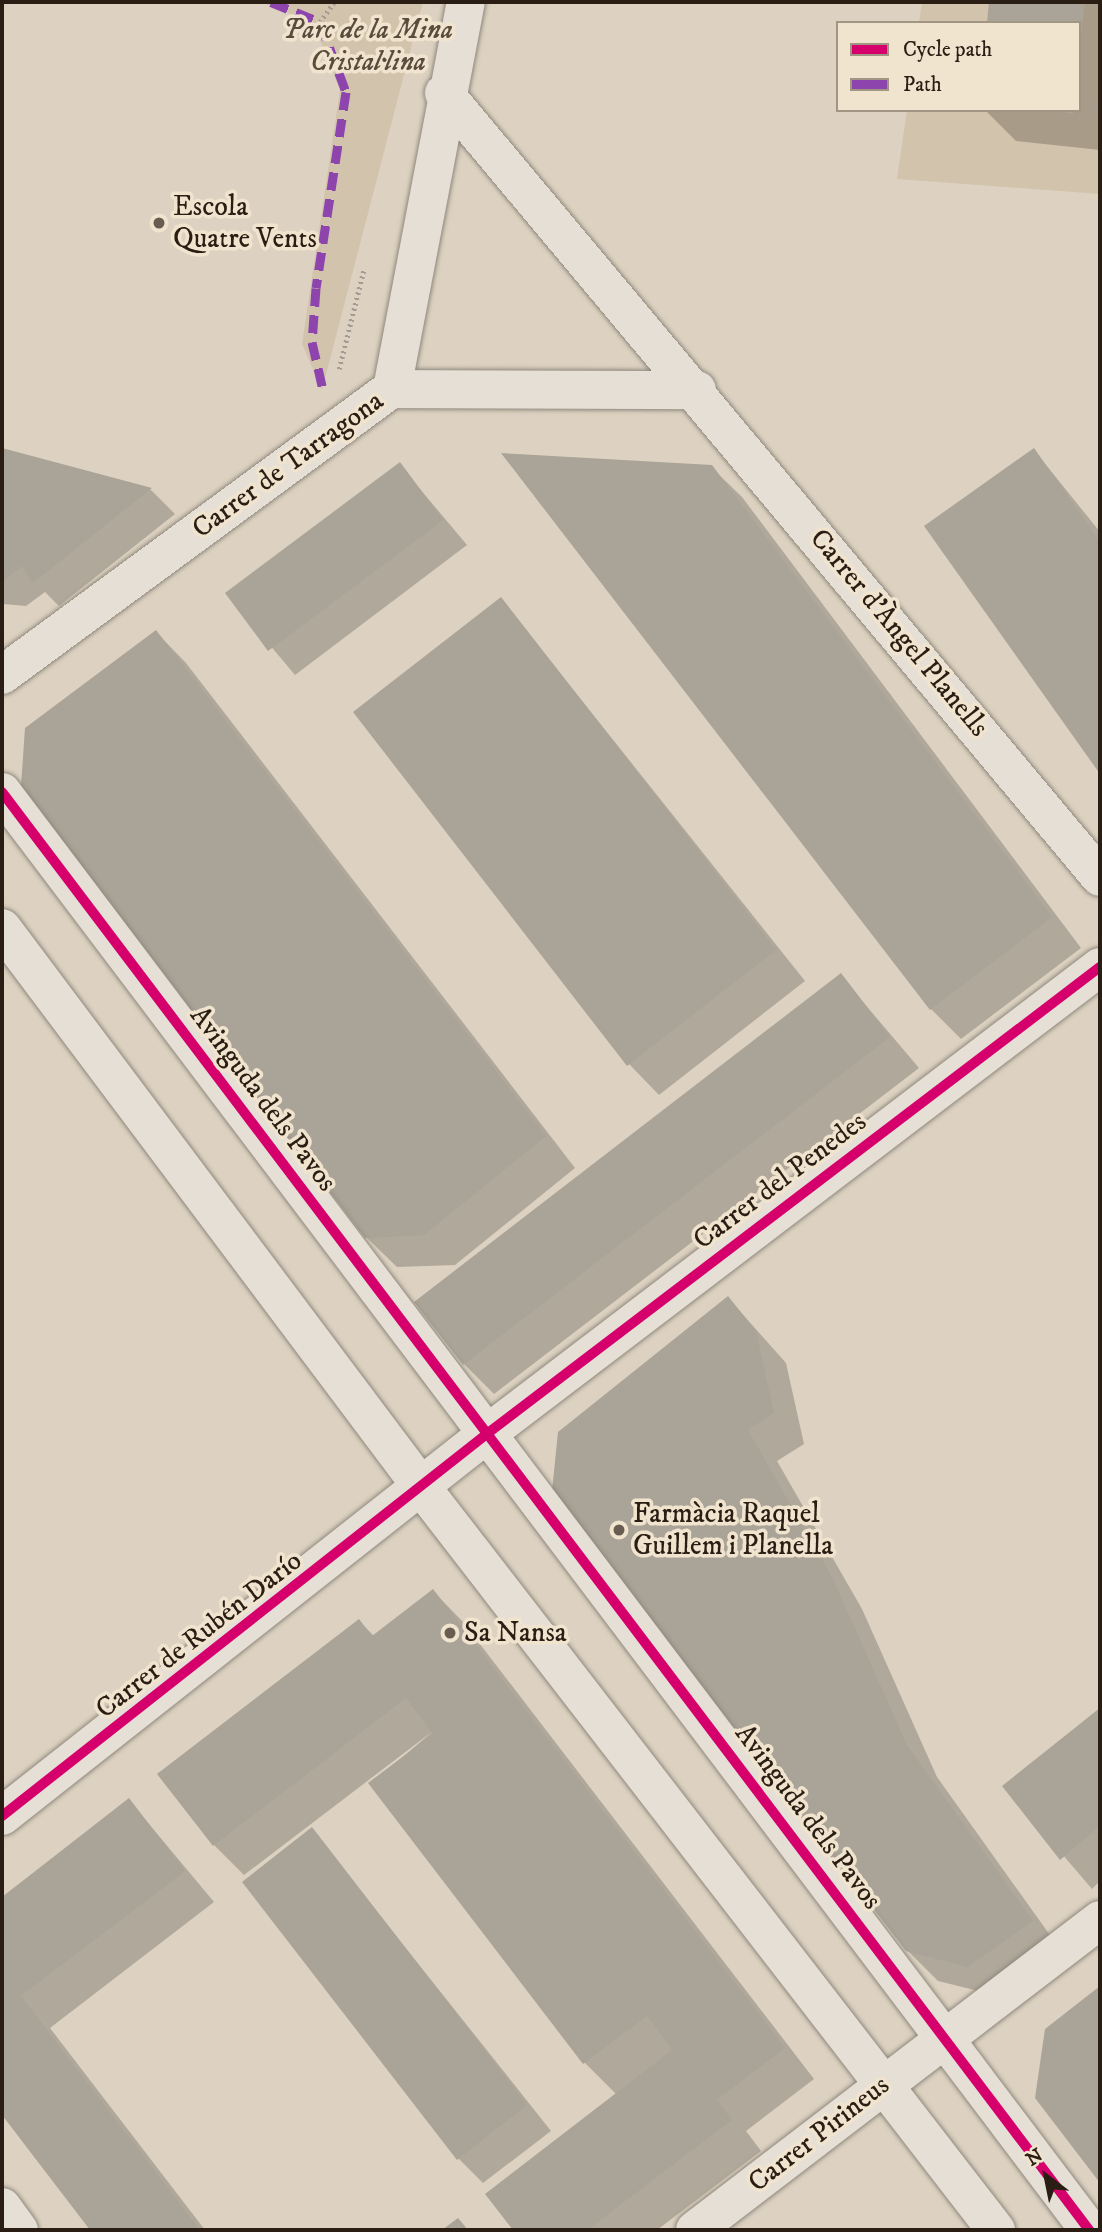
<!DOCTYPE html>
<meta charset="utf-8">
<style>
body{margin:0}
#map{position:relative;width:1102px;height:2232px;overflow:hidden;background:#ddd2c1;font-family:"IM FELL DW Pica",serif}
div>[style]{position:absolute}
.green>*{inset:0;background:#d2c3ac}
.shadow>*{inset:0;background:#0003}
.building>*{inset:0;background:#aaa397}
.path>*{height:4.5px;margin-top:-2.25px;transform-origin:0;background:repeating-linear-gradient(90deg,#a29c95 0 2px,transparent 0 5.5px)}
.roads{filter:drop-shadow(0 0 2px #8f887d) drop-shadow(0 0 2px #8f887d)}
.minor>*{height:38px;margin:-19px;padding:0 19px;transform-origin:19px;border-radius:19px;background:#e5dfd6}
.quiet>*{height:9px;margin-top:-4.5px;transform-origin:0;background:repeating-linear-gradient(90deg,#8e44ad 0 18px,transparent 0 27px)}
.cycleway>*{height:10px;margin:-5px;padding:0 5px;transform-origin:5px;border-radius:5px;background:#d6006c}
.dots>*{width:19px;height:19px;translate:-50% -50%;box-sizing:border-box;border:4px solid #f1e4cf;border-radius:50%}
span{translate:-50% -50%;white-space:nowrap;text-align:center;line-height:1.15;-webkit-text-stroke:7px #f1e4cf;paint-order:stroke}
.park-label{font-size:28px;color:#5a4c3c;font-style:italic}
.poi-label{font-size:28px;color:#2a1e14}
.left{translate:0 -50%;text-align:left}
.street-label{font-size:28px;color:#2a1e14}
.frame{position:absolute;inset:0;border:4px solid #2a1e14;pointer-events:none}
.legend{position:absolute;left:836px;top:21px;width:245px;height:91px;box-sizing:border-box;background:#f1e4cf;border:2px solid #a19584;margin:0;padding:9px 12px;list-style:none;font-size:21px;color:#2a1e14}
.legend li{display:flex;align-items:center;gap:14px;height:35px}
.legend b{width:35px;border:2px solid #a19584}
.north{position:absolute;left:1011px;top:2141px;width:70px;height:70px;-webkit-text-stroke:5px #f1e4cf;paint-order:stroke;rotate:328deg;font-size:19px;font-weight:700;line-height:28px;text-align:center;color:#2a1e14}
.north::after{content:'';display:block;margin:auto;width:24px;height:32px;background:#2a1e14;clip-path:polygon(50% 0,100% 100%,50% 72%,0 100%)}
</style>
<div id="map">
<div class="green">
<i style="clip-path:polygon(261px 2px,423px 2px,322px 390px,302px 344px,340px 90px,313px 23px)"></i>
<i style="clip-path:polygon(922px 2px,1100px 2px,1100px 194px,897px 179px,907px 110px,1079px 110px,1079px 23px,919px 23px)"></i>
</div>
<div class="shadow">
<i style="clip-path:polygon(991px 2px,1100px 2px,1100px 150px,1016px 141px,985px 110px,1079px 110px,1079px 23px,988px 23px)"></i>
<i style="clip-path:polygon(2px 449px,151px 490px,175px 514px,59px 606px,45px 592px,26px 606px,3px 604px)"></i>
<i style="clip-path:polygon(1034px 450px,1100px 532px,1100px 771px,927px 526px)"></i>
<i style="clip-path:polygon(399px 464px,467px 545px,295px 675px,227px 594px)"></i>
<i style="clip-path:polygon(711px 467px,742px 497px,1081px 948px,961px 1039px,931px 1009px)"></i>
<i style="clip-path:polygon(501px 599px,805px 981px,659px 1095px,629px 1064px)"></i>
<i style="clip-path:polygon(156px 632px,186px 663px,575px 1168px,455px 1265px,397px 1267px,366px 1237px)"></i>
<i style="clip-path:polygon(841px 976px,919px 1068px,494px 1394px,464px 1364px)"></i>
<i style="clip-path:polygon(728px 1298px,786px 1363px,804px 1444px,777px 1461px,862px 1609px,937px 1777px,1062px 1952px,999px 1996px,938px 1981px,907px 1950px,554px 1491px)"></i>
<i style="clip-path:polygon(433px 1591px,463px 1622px,814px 2079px,746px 2131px,761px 2151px,657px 2230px,515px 2230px,488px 2194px,617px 2095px,585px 2063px,371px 1784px,433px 1731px,244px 1875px,214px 1845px,359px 1621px,375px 1637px)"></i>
<i style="clip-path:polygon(1100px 1708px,1100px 1881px,1092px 1889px,1004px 1786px)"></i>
<i style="clip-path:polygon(129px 1800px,214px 1902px,50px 2028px,205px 2230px,93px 2230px,2px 2112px,2px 1899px)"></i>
<i style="clip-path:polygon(312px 1830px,551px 2131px,483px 2183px,458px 2158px)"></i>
<i style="clip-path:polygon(1100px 1988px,1100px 2182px,1037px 2098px,1047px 2030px)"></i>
</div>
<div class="building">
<i style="clip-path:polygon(989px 2px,1085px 2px,1081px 35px,1079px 23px,987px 23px)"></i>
<i style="clip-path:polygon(1051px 110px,1073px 110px,1073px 114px)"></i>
<i style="clip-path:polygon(2px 448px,152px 488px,33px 583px,22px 566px,2px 582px)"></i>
<i style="clip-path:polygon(1034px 448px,1100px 542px,1100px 774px,924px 526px)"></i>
<i style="clip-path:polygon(501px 453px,712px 465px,1052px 917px,930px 1010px)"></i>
<i style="clip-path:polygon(400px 462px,443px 520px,268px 651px,225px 593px)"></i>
<i style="clip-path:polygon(501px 597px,776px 950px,627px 1066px,353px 712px)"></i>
<i style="clip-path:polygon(156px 630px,546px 1136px,424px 1235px,365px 1238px,21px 786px,25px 728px)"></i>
<i style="clip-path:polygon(841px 973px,890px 1037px,463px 1365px,414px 1302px)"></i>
<i style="clip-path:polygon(728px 1296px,756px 1331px,774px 1413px,748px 1430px,832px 1577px,907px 1745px,1033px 1921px,968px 1967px,906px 1951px,552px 1491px,558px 1432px)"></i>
<i style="clip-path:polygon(433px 1589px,785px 2048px,717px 2100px,732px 2120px,587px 2230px,513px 2230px,485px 2194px,672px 2050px,647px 2016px,583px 2064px,368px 1783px,433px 1734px,406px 1698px,213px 1846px,157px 1774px,359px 1619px,372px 1636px)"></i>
<i style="clip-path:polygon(1100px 1708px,1100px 1826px,1060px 1860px,1002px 1786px)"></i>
<i style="clip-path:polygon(129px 1798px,185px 1871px,21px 1996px,200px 2230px,90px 2230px,2px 2115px,2px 1897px)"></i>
<i style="clip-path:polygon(312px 1827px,527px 2105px,457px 2160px,242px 1882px)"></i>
<i style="clip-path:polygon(1100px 1986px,1100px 2183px,1035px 2098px,1045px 2029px)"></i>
<i style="clip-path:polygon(458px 2218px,468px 2230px,442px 2230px)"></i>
</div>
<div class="path">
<i style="left:320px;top:22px;width:24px;rotate:-55deg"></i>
<i style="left:1087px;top:114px;width:20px;rotate:-49deg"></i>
<i style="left:339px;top:369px;width:103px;rotate:-76deg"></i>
</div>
<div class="roads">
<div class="minor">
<i style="left:444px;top:93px;width:1022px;rotate:50.08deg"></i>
<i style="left:392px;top:389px;width:305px;rotate:0.2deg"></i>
<i style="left:2px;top:675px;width:484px;rotate:-36.3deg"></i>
<i style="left:392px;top:389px;width:394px;rotate:-79.2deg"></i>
<i style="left:2px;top:792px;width:1803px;rotate:52.91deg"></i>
<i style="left:2px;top:928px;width:701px;rotate:53.11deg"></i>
<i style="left:423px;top:1489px;width:937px;rotate:52.29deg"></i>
<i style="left:2px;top:1816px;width:619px;rotate:-38.24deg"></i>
<i style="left:488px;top:1433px;width:769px;rotate:-37.29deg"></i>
<i style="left:2px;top:2207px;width:29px;rotate:54deg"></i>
<i style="left:695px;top:2230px;width:510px;rotate:-37.43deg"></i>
</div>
</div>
<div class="quiet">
<i style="left:271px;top:2px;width:53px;rotate:22.2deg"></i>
<i style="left:320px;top:22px;width:75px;rotate:69.6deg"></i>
<i style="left:346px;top:92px;width:198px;rotate:98.7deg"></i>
<i style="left:316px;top:288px;width:54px;rotate:94.2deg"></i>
<i style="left:312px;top:342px;width:53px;rotate:77deg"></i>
</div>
<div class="cycleway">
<i style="left:2px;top:792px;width:1803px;rotate:52.91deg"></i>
<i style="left:2px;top:1816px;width:619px;rotate:-38.24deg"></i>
<i style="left:488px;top:1433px;width:769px;rotate:-37.29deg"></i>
</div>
<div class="dots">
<i style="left:159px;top:223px;background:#695d51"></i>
<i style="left:619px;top:1530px;background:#695d51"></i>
<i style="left:450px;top:1633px;background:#695d51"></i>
</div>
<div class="park-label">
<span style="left:368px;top:46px">Parc de la Mina<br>Cristal·lina</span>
</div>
<div class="poi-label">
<span class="left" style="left:173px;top:223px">Escola<br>Quatre Vents</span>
<span class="left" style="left:633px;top:1530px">Farmàcia Raquel<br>Guillem i Planella</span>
<span class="left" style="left:464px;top:1633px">Sa Nansa</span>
</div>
<div class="street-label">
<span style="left:288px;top:465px;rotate:-36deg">Carrer de Tarragona</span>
<span style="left:899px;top:633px;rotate:50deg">Carrer d'Àngel Planells</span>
<span style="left:263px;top:1099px;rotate:53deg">Avinguda dels Pavos</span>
<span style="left:780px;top:1181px;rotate:-37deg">Carrer del Penedes</span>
<span style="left:199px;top:1635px;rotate:-38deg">Carrer de Rubén Darío</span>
<span style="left:808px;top:1817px;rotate:53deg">Avinguda dels Pavos</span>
<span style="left:819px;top:2134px;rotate:-38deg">Carrer Pirineus</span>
</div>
<div class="frame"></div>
<ul class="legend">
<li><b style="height:9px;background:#d6006c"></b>Cycle path</li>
<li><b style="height:9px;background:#8e44ad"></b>Path</li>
</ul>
<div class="north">N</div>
</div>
